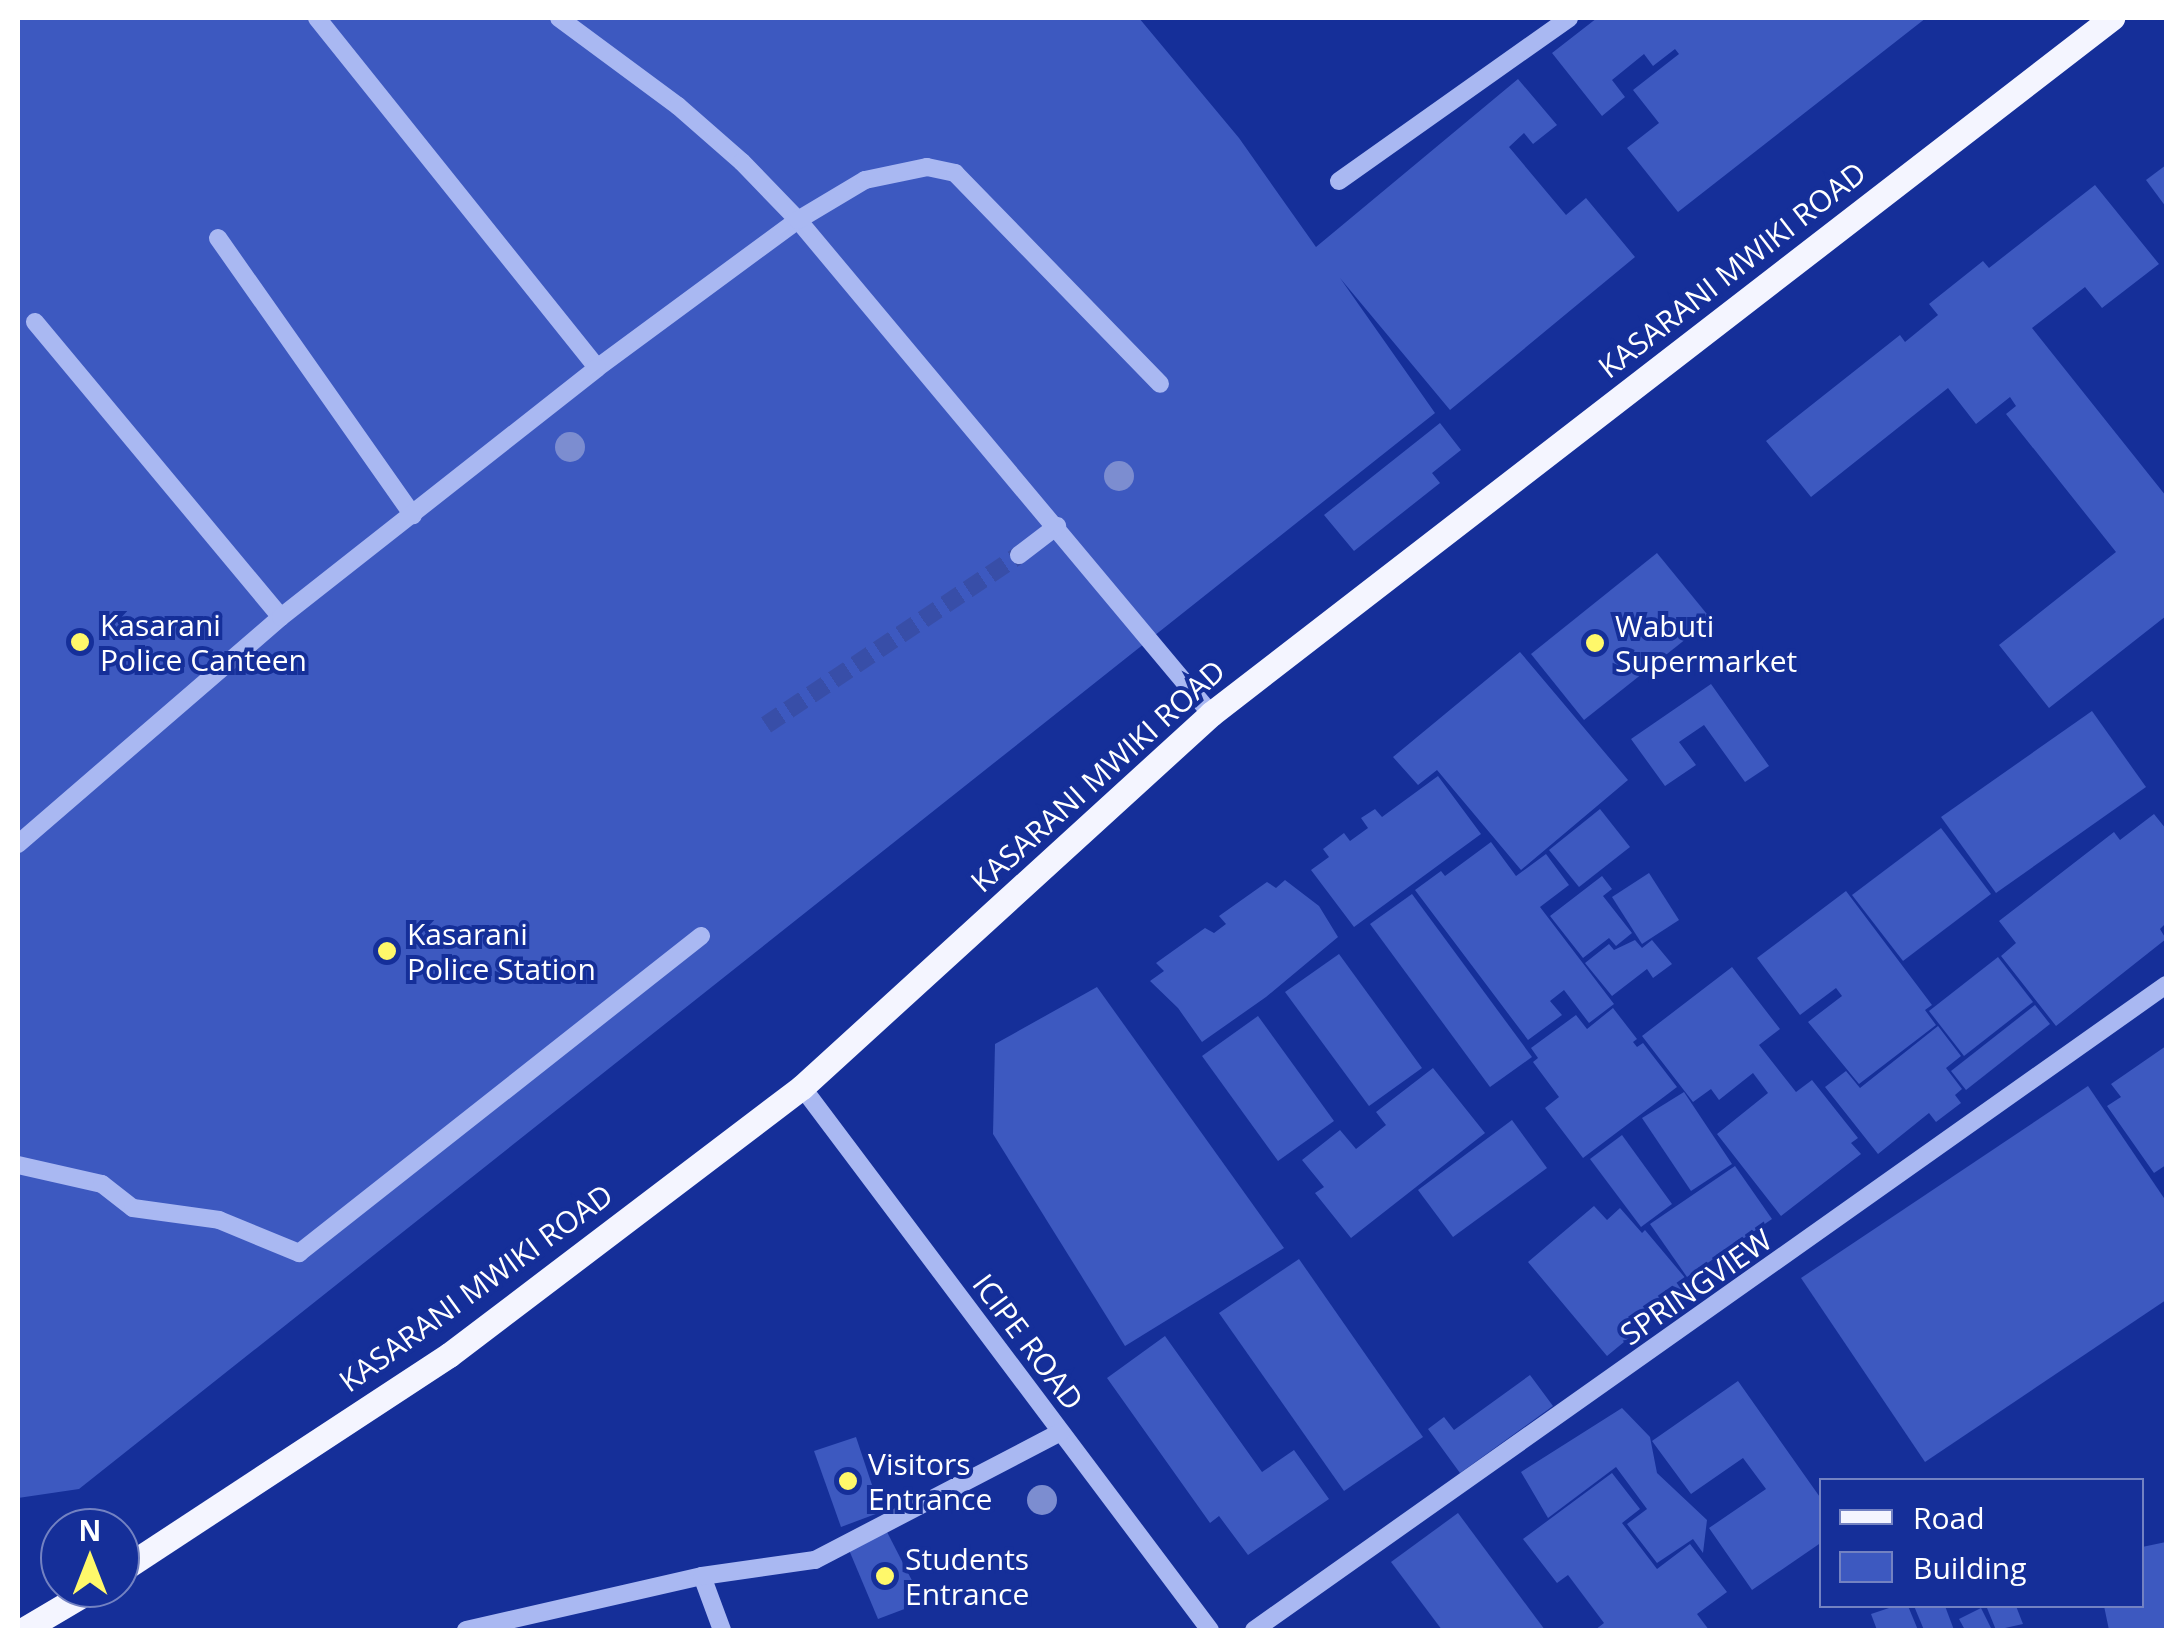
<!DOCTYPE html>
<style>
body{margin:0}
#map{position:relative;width:2184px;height:1648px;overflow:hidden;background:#152f99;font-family:"Open Sans",sans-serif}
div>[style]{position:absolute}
.building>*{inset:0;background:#3d59c0}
.minor-tunnel>*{height:18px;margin-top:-9px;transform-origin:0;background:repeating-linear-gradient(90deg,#384ea8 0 18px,transparent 0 27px)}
.minor>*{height:18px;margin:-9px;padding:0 9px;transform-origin:9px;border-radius:9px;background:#a9b8f2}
.major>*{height:25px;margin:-12.5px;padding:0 12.5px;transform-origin:12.5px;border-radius:12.5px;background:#f4f5ff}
.trees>*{width:30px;height:30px;margin:-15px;border-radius:50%;background:#7c8dd0}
.dots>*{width:28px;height:28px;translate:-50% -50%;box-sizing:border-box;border:5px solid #152f99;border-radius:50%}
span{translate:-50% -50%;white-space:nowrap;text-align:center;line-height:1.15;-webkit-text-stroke:8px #152f99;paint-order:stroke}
.street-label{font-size:30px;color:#fff}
.poi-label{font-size:30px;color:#fff}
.left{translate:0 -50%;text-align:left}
.frame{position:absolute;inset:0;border:20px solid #fff;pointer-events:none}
.legend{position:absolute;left:1819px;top:1478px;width:325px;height:130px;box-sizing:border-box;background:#152f99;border:2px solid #7382c2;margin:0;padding:12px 18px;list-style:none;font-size:30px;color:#fff}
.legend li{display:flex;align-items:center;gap:20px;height:50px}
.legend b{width:50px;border:2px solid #7382c2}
.north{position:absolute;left:40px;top:1508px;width:100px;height:100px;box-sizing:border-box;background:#152f99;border:2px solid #7382c2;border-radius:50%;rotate:0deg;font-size:28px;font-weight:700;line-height:40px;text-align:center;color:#fff}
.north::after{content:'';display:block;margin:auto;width:35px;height:45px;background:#fff86a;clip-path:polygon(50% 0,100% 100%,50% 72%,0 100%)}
</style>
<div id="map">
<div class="building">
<i style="clip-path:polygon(18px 18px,1139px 18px,1239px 138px,1316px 247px,1518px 79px,1557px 125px,1533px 144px,1524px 133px,1509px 147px,1566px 215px,1586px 198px,1635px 257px,1450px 410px,1340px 278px,1435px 413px,79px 1489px,18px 1498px)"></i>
<i style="clip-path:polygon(1597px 18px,1926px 18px,1678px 212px,1627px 148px,1659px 123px,1633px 90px,1679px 54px,1675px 49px,1653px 66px,1644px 54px,1612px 80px,1625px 97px,1602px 116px,1552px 53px)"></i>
<i style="clip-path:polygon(2166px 165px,2166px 207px,2146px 180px)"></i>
<i style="clip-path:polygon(2095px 185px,2159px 264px,2102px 308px,2085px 287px,2032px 328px,2166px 496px,2166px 616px,2049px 708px,1999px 645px,2116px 552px,2006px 414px,2016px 406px,2010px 397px,1976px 424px,1948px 388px,1811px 497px,1766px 441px,1900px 335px,1905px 342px,1938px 315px,1929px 304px,1983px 261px,1989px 268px)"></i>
<i style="clip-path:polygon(1440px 423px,1461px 450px,1432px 473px,1440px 483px,1354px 551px,1324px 515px)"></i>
<i style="clip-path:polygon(1657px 553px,1711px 619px,1584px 720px,1531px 654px)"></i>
<i style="clip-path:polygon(1520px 652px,1628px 780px,1521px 870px,1437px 770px,1418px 785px,1393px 757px)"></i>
<i style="clip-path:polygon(1711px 684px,1769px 766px,1745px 782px,1704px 725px,1679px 742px,1696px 765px,1665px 786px,1631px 739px)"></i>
<i style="clip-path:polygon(2092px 711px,2146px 787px,1996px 893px,1941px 817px)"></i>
<i style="clip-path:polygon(1438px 776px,1481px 834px,1354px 927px,1311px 870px,1329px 857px,1323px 849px,1344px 833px,1350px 841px,1368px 828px,1361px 818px,1375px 809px,1382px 817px)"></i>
<i style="clip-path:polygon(1600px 809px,1630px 847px,1579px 887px,1549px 850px)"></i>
<i style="clip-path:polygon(2154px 814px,2166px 829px,2166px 923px,2160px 929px,2166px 939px,2056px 1026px,2001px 956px,2016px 943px,1999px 921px,2114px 832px,2120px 840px)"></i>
<i style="clip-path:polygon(1941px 828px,1991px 894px,1903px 961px,1852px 895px)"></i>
<i style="clip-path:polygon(1491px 842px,1516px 876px,1546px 854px,1569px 885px,1540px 907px,1614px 1004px,1589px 1023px,1564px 990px,1550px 1001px,1562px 1015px,1528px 1040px,1415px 890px,1441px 871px,1445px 876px)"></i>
<i style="clip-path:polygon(1649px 873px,1679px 920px,1642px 944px,1612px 897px)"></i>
<i style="clip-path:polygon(1602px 876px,1612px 889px,1603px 896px,1632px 933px,1616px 946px,1609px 938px,1583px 958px,1550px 916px)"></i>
<i style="clip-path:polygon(1285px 880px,1319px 906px,1338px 937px,1266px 997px,1202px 1042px,1178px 1008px,1150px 981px,1164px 971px,1156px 963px,1205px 928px,1214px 933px,1226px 924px,1219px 916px,1267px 882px,1276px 888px)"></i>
<i style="clip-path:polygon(1846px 891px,1932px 1005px,1925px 1010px,1936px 1025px,1859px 1084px,1808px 1022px,1842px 996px,1836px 988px,1800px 1015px,1757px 958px)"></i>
<i style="clip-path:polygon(1412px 894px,1532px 1057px,1490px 1087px,1370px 924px)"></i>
<i style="clip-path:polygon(1635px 940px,1642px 948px,1652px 940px,1672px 964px,1653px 978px,1647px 969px,1612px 996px,1585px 963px,1609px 944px,1614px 950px)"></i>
<i style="clip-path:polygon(1339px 954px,1422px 1068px,1369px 1106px,1285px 992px)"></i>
<i style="clip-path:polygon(1998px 957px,2033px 1002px,1964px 1056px,1929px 1011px)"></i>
<i style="clip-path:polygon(1732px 967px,1780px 1029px,1759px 1045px,1796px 1092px,1812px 1080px,1858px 1138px,1851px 1143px,1861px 1154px,1781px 1216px,1717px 1134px,1768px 1093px,1753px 1073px,1719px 1100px,1711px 1089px,1693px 1102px,1642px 1036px)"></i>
<i style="clip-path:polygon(1097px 987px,1284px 1248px,1125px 1346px,993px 1134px,995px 1044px)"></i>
<i style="clip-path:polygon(2035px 1005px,2050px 1024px,1966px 1090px,1951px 1071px)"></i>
<i style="clip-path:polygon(1613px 1008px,1637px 1039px,1633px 1042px,1637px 1047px,1643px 1043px,1677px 1087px,1583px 1158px,1545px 1108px,1559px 1097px,1533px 1062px,1538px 1058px,1531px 1048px,1576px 1015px,1587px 1029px)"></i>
<i style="clip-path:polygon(1258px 1016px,1334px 1121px,1278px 1161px,1202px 1056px)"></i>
<i style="clip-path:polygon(1938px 1026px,1961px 1056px,1946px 1068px,1962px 1089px,1955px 1095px,1961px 1103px,1936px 1122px,1929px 1113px,1878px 1154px,1825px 1087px,1846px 1071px,1860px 1088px)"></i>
<i style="clip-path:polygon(2166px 1046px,2166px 1165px,2154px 1173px,2107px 1106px,2121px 1097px,2111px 1084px)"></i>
<i style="clip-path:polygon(1433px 1068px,1485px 1133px,1351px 1238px,1315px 1193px,1324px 1187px,1302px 1160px,1340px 1130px,1356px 1149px,1386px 1125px,1376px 1112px)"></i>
<i style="clip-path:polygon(2088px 1086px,2166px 1201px,2166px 1300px,1925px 1462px,1801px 1278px)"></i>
<i style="clip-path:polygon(1684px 1092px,1732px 1164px,1691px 1191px,1642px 1118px)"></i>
<i style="clip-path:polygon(1512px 1120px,1547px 1168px,1453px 1237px,1418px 1190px)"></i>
<i style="clip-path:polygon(1622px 1135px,1672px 1204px,1641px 1227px,1590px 1159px)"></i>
<i style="clip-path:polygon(1735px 1166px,1772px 1219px,1687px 1277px,1650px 1224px)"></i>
<i style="clip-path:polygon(1594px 1206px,1607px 1220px,1620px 1208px,1642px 1233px,1645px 1230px,1692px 1286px,1607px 1356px,1528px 1262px)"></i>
<i style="clip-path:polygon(1299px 1259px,1423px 1437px,1344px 1491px,1219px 1313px)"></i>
<i style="clip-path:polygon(1165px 1336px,1262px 1472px,1294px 1450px,1329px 1499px,1248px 1555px,1219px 1516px,1210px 1523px,1107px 1378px)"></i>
<i style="clip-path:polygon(1530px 1375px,1553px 1406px,1460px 1473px,1428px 1429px,1444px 1417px,1454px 1430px)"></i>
<i style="clip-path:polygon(1738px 1381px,1822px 1500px,1822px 1542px,1752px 1590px,1709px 1528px,1766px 1489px,1743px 1458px,1691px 1494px,1652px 1441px)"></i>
<i style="clip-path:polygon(1622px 1408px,1650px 1437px,1657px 1473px,1707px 1520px,1703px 1553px,1693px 1539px,1657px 1563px,1627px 1524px,1647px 1509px,1616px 1467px,1548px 1518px,1521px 1472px)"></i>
<i style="clip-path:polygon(856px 1437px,881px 1512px,841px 1527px,814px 1451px)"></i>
<i style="clip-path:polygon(1612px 1473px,1640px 1509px,1622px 1523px,1657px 1569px,1690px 1544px,1727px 1592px,1697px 1614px,1709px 1630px,1595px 1630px,1604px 1623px,1568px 1575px,1557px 1583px,1523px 1539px)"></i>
<i style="clip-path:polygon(1458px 1513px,1545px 1630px,1442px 1630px,1391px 1562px)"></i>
<i style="clip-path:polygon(886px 1530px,923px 1602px,878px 1619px,849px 1550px)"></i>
<i style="clip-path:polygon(2166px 1542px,2166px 1630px,2109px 1630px,2104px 1606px,2142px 1606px,2142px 1547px)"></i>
<i style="clip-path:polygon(1895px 1606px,1908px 1606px,1918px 1630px,1877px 1630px,1871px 1614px)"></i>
<i style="clip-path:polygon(1914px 1606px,1945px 1606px,1954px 1630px,1924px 1630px)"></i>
<i style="clip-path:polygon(1993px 1606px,2016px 1606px,2023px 1624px,1996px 1630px,1987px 1608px)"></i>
<i style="clip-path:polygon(1981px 1608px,1992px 1630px,1965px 1630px,1959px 1619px)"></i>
</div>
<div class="minor-tunnel">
<i style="left:766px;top:725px;width:305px;rotate:-33.9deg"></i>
</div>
<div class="minor">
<i style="left:317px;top:18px;width:448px;rotate:51.3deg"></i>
<i style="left:597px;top:368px;width:250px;rotate:-36.4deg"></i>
<i style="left:798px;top:220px;width:644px;rotate:50.1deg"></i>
<i style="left:559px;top:18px;width:148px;rotate:36.5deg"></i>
<i style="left:678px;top:106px;width:85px;rotate:41.2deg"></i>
<i style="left:742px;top:162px;width:81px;rotate:46deg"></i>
<i style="left:798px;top:220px;width:78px;rotate:-30.8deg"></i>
<i style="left:865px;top:180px;width:63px;rotate:-11.8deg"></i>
<i style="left:927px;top:167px;width:29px;rotate:12deg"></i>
<i style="left:955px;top:173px;width:294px;rotate:45.8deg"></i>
<i style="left:1339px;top:181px;width:282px;rotate:-35.3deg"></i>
<i style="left:218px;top:238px;width:339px;rotate:54.9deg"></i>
<i style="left:35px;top:322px;width:384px;rotate:50.2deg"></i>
<i style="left:1019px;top:555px;width:48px;rotate:-37.3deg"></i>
<i style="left:18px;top:844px;width:347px;rotate:-40.8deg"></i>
<i style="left:281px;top:617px;width:402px;rotate:-38.2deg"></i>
<i style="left:802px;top:1087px;width:679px;rotate:53.08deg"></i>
<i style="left:18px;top:1165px;width:86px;rotate:12.7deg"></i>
<i style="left:102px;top:1184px;width:39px;rotate:38deg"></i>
<i style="left:133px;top:1208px;width:87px;rotate:7.9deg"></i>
<i style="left:219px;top:1220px;width:87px;rotate:22.4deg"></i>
<i style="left:299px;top:1253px;width:512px;rotate:-38.26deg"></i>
<i style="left:702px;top:1576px;width:58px;rotate:69.7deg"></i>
<i style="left:466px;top:1630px;width:242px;rotate:-12.9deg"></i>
<i style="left:702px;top:1576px;width:114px;rotate:-8.1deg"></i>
<i style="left:815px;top:1560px;width:277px;rotate:-27.5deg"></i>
<i style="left:1254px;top:1630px;width:1117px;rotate:-35.27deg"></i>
</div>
<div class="major">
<i style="left:120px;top:1571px;width:394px;rotate:-33.3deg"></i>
<i style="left:449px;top:1355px;width:443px;rotate:-37.2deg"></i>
<i style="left:802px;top:1087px;width:554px;rotate:-42.36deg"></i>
<i style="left:1211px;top:714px;width:1139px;rotate:-37.69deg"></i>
<i style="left:23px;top:1630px;width:82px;rotate:-30.6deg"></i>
</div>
<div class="trees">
<i style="left:570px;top:447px"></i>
<i style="left:1119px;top:476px"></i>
<i style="left:1042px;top:1500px"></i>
</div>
<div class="dots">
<i style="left:80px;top:642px;background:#fff86a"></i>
<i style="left:1595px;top:643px;background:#fff86a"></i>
<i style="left:387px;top:951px;background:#fff86a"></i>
<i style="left:848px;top:1481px;background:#fff86a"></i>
<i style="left:885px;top:1576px;background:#fff86a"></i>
</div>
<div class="street-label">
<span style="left:1732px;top:270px;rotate:-38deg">KASARANI MWIKI ROAD</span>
<span style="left:1098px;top:776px;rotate:-42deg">KASARANI MWIKI ROAD</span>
<span style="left:1696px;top:1287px;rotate:-35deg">SPRINGVIEW</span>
<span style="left:476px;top:1288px;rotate:-36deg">KASARANI MWIKI ROAD</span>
<span style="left:1028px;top:1342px;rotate:53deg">ICIPE ROAD</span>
</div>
<div class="poi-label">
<span class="left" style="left:100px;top:642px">Kasarani<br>Police Canteen</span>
<span class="left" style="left:1615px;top:643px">Wabuti<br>Supermarket</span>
<span class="left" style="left:407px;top:951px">Kasarani<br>Police Station</span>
<span class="left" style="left:868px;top:1481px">Visitors<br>Entrance</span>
<span class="left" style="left:905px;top:1576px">Students<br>Entrance</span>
</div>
<div class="frame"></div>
<ul class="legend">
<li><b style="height:12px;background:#f4f5ff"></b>Road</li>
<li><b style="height:28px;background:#3d59c0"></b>Building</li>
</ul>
<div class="north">N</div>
</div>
